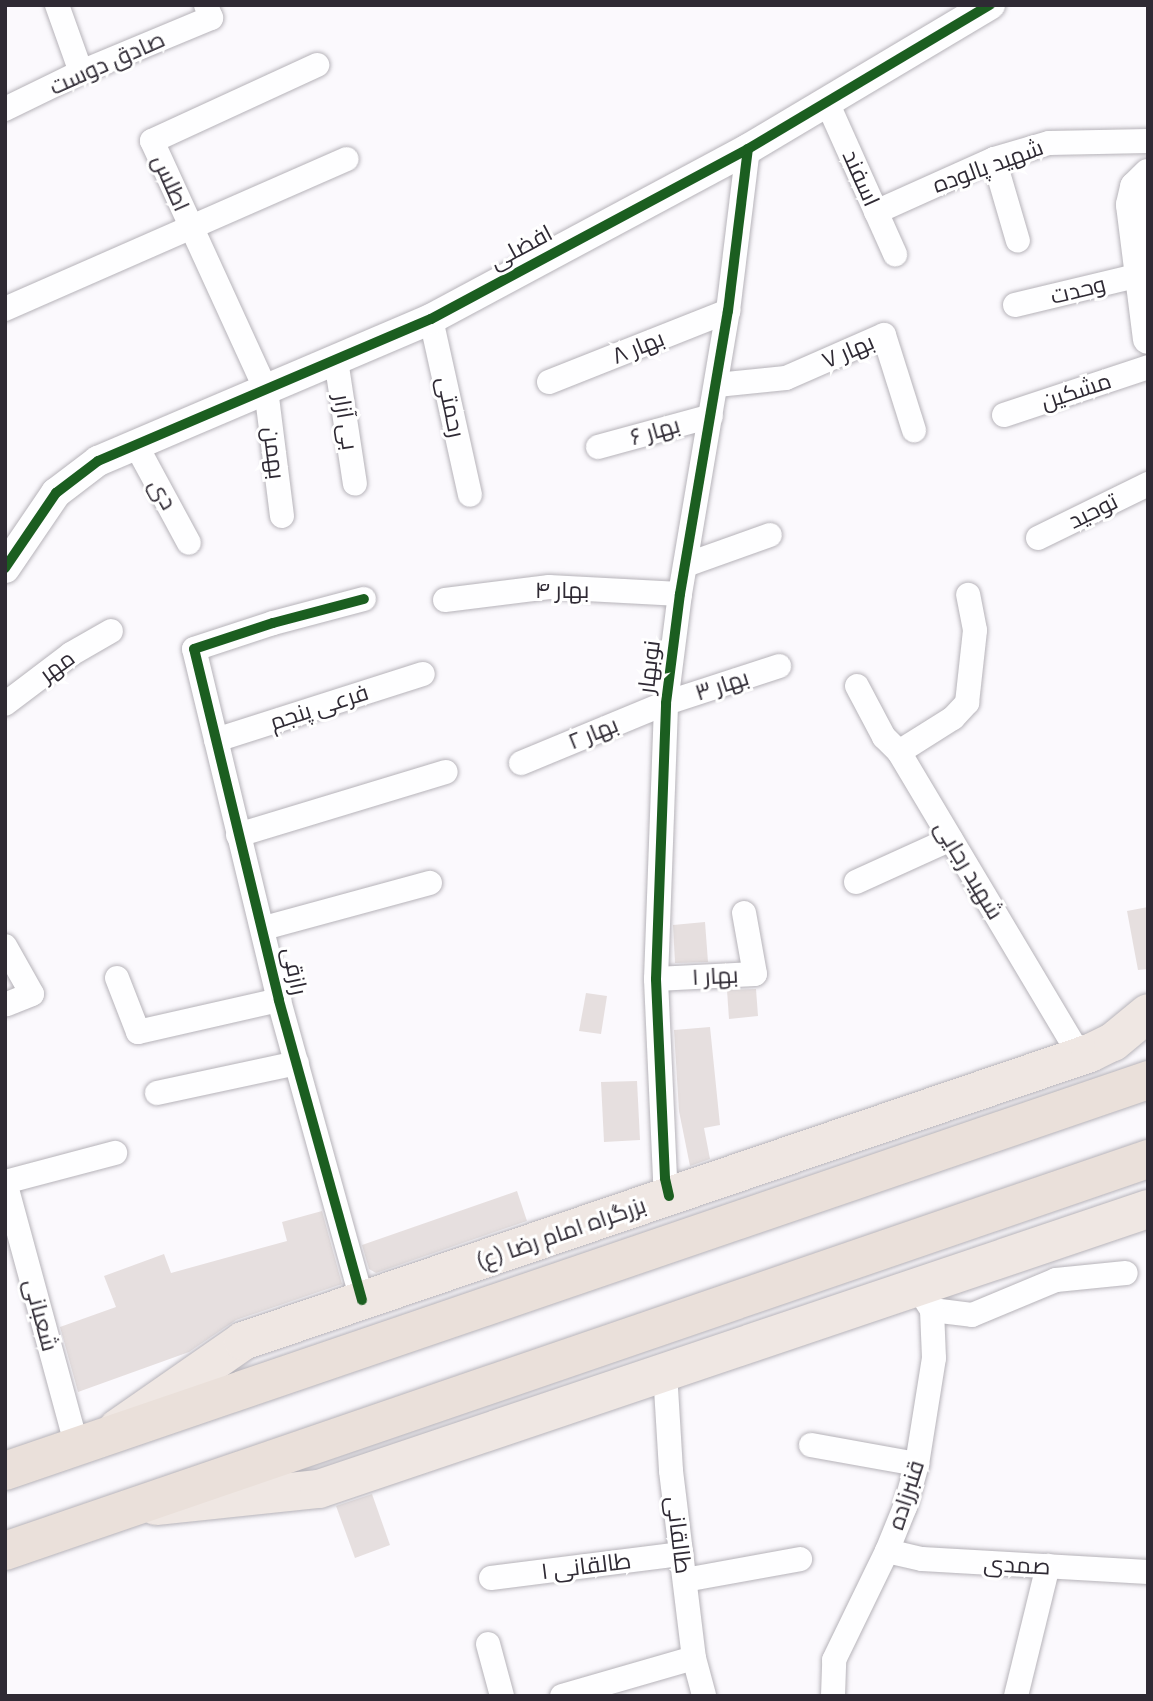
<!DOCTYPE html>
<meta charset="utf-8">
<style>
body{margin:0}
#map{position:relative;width:1153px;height:1701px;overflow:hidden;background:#fbf9fd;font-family:Ubuntu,Cairo,sans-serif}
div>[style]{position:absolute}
.building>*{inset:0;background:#e6dfdf}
.roads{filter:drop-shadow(0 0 2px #b6b3b9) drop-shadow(0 0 2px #b6b3b9)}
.minor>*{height:24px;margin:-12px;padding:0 12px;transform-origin:12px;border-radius:12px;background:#fefeff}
.tertiary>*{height:30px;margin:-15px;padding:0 15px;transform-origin:15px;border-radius:15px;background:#fefeff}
.primary>*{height:38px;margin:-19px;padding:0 19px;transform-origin:19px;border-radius:19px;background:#efe7e3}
.trunk>*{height:38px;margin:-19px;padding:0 19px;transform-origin:19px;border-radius:19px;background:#eae0da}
.cycleway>*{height:10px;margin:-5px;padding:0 5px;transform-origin:5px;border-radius:5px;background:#1b5e20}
span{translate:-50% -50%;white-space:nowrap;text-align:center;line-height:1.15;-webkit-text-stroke:6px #fff;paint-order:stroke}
.street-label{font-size:23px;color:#2f2a34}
.frame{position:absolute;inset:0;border:7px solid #2f2a34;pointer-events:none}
</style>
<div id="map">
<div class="building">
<i style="clip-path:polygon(1148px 907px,1148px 969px,1138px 970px,1127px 911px)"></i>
<i style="clip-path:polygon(705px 922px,708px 962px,675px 963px,673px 925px)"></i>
<i style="clip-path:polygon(756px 989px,758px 1016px,729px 1019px,727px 990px)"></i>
<i style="clip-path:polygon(586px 993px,607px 996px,601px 1034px,579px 1031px)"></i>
<i style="clip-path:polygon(710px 1027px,720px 1125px,704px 1128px,710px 1159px,690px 1166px,679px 1111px,674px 1030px)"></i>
<i style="clip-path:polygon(637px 1081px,640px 1140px,604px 1142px,601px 1082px)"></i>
<i style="clip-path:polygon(517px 1191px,527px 1221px,376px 1273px,369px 1269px,362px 1245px)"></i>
<i style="clip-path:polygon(322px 1211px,342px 1284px,236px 1320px,189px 1352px,78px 1392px,60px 1327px,116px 1307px,104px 1276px,164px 1254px,171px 1273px,287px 1241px,282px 1222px)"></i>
<i style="clip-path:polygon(372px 1494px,390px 1545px,355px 1558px,336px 1506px)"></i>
</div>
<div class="roads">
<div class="minor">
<i style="left:57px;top:5px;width:71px;rotate:70.3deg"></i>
<i style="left:827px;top:102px;width:167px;rotate:65.9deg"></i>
<i style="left:5px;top:109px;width:85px;rotate:-26deg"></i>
<i style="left:81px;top:72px;width:141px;rotate:-22.6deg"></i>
<i style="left:211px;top:18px;width:14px;rotate:-111deg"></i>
<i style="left:994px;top:159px;width:85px;rotate:73.7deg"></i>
<i style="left:876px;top:212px;width:129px;rotate:-24.2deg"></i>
<i style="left:994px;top:159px;width:57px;rotate:-16.2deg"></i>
<i style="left:1049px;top:143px;width:99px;rotate:-1.2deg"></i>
<i style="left:1015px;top:305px;width:129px;rotate:-13.5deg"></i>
<i style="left:5px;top:309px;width:373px;rotate:-23.7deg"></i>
<i style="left:431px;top:319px;width:180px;rotate:77.5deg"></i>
<i style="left:336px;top:360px;width:125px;rotate:81.3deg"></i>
<i style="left:549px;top:382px;width:193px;rotate:-21.6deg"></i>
<i style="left:717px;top:385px;width:69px;rotate:-5.8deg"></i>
<i style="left:786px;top:378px;width:107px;rotate:-23.7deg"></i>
<i style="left:884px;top:335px;width:100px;rotate:72.5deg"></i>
<i style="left:1004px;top:415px;width:152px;rotate:-18.4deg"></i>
<i style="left:136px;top:445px;width:111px;rotate:61.6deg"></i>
<i style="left:598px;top:447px;width:117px;rotate:-15.3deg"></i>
<i style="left:282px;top:516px;width:127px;rotate:-97.2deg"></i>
<i style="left:266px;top:390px;width:274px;rotate:-114.6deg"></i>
<i style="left:152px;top:141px;width:182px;rotate:-24.7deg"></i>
<i style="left:1038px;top:538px;width:123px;rotate:-26.1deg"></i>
<i style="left:686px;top:565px;width:89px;rotate:-19.7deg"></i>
<i style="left:445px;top:600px;width:105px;rotate:-7.1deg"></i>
<i style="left:549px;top:587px;width:131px;rotate:3.1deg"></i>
<i style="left:857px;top:686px;width:58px;rotate:62.1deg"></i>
<i style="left:884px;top:737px;width:21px;rotate:45deg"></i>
<i style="left:899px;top:752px;width:354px;rotate:59.2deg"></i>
<i style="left:5px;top:704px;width:83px;rotate:-37.1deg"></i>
<i style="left:71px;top:654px;width:46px;rotate:-29.9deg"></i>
<i style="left:216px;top:740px;width:217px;rotate:-17.7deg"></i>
<i style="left:899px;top:752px;width:64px;rotate:-32.2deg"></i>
<i style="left:953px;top:718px;width:21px;rotate:-47deg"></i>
<i style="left:967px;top:703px;width:73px;rotate:-83.7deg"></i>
<i style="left:975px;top:630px;width:36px;rotate:-101deg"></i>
<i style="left:521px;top:763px;width:157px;rotate:-22.5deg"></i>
<i style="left:666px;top:703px;width:119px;rotate:-18.1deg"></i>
<i style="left:238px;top:835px;width:217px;rotate:-16.9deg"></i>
<i style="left:856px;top:882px;width:104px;rotate:-24.4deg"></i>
<i style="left:264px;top:928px;width:172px;rotate:-15.2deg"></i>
<i style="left:5px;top:946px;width:55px;rotate:60.6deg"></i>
<i style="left:32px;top:994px;width:27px;rotate:158deg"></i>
<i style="left:117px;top:978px;width:58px;rotate:68.7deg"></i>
<i style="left:138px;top:1032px;width:145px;rotate:-12.8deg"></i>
<i style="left:656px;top:979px;width:99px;rotate:-2.9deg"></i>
<i style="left:755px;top:974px;width:62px;rotate:-100.2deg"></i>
<i style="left:157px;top:1093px;width:143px;rotate:-12.1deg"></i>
<i style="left:5px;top:1182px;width:275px;rotate:74.8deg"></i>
<i style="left:5px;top:1182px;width:114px;rotate:-14.8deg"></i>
<i style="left:669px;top:1196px;width:18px;rotate:-103deg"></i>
<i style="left:665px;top:1178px;width:199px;rotate:-92.6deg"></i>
<i style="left:656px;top:979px;width:276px;rotate:-87.9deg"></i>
<i style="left:666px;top:703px;width:110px;rotate:-82.7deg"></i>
<i style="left:680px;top:594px;width:287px;rotate:-80.4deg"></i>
<i style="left:728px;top:311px;width:163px;rotate:-83deg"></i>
<i style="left:362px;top:1300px;width:311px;rotate:-105.5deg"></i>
<i style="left:279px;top:1000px;width:361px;rotate:-103.6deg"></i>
<i style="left:194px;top:649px;width:83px;rotate:-18.2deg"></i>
<i style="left:273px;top:623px;width:94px;rotate:-14.8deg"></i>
<i style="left:932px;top:1310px;width:40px;rotate:7.1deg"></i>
<i style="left:972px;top:1315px;width:91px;rotate:-22.6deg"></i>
<i style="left:1056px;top:1280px;width:70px;rotate:-5.7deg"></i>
<i style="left:665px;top:1372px;width:99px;rotate:86.5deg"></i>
<i style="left:671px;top:1471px;width:188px;rotate:83deg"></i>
<i style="left:694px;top:1658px;width:39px;rotate:75deg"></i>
<i style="left:811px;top:1445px;width:108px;rotate:10.2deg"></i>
<i style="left:887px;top:1551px;width:36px;rotate:13deg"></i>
<i style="left:922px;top:1559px;width:226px;rotate:3.3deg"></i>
<i style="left:491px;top:1578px;width:192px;rotate:-7.2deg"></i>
<i style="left:685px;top:1580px;width:117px;rotate:-10.3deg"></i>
<i style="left:488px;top:1644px;width:54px;rotate:74.9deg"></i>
<i style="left:562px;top:1696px;width:137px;rotate:-16.1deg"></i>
<i style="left:833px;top:1696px;width:36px;rotate:-88deg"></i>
<i style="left:834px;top:1660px;width:121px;rotate:-64.1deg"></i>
<i style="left:887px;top:1551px;width:48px;rotate:-67.8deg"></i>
<i style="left:905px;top:1507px;width:45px;rotate:-74.4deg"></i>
<i style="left:917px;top:1464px;width:107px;rotate:-80.9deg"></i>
<i style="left:934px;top:1358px;width:48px;rotate:-92.4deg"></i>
<i style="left:932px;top:1310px;width:27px;rotate:-123deg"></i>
<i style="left:1016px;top:1696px;width:134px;rotate:-76.2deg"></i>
</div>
<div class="tertiary">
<i style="left:1148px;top:174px;width:18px;rotate:135deg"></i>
<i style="left:1135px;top:187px;width:18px;rotate:103deg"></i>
<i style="left:1131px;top:205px;width:135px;rotate:82.8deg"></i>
<i style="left:5px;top:568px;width:91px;rotate:-55.8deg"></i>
<i style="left:56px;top:493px;width:53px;rotate:-37.3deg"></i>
<i style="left:98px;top:461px;width:362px;rotate:-23.1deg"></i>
<i style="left:431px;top:319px;width:360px;rotate:-28.2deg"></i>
<i style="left:748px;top:149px;width:282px;rotate:-30.8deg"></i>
</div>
<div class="primary">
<i style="left:118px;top:1428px;width:152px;rotate:-34.8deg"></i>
<i style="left:243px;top:1341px;width:895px;rotate:-18.78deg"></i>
<i style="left:1090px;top:1053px;width:25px;rotate:-26deg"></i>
<i style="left:1113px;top:1042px;width:45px;rotate:-39.6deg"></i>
<i style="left:156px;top:1506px;width:164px;rotate:-6deg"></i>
<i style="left:319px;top:1489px;width:875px;rotate:-18.66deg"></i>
</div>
<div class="trunk">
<i style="left:5px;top:1471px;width:1208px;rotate:-18.88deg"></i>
<i style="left:5px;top:1551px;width:1208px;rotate:-18.93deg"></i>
</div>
</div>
<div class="cycleway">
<i style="left:5px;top:568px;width:91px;rotate:-55.8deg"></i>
<i style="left:56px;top:493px;width:53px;rotate:-37.3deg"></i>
<i style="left:98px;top:461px;width:362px;rotate:-23.1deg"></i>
<i style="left:431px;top:319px;width:360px;rotate:-28.2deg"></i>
<i style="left:748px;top:149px;width:282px;rotate:-30.8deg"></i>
<i style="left:669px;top:1196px;width:18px;rotate:-103deg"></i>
<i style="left:665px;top:1178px;width:199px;rotate:-92.6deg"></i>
<i style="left:656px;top:979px;width:276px;rotate:-87.9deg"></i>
<i style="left:666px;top:703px;width:110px;rotate:-82.7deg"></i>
<i style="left:680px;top:594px;width:287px;rotate:-80.4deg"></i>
<i style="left:728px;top:311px;width:163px;rotate:-83deg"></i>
<i style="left:362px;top:1300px;width:311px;rotate:-105.5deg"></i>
<i style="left:279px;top:1000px;width:361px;rotate:-103.6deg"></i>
<i style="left:194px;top:649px;width:83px;rotate:-18.2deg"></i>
<i style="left:273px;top:623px;width:94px;rotate:-14.8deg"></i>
</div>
<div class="street-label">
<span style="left:107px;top:63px;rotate:-24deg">صادق دوست</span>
<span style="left:988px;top:166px;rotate:-20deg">شهید پالوده</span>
<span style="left:861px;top:178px;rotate:66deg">اسفند</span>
<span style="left:171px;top:183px;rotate:66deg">اطلس</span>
<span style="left:521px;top:247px;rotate:-28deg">افضلی</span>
<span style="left:1078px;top:290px;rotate:-14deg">وحدت</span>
<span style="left:638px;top:347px;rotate:-22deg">بهار ۸</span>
<span style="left:848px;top:351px;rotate:-23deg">بهار ۷</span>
<span style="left:1076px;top:391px;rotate:-18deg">مشکین</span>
<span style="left:451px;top:407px;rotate:78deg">رحمتی</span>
<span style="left:346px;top:422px;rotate:81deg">بی آزار</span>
<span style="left:655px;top:431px;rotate:-16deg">بهار ۶</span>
<span style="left:274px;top:453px;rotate:83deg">بهمن</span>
<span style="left:163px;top:494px;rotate:61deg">دی</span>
<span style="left:1093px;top:511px;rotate:-26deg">توحید</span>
<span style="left:562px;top:590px">بهار ۴</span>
<span style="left:57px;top:666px;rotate:-36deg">مهر</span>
<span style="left:649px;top:667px;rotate:-83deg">نوبهار</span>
<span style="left:722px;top:685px;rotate:-18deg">بهار ۳</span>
<span style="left:319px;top:707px;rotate:-18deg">فرعی پنجم</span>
<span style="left:593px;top:733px;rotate:-22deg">بهار ۲</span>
<span style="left:969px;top:870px;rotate:59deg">شهید رجایی</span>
<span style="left:295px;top:971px;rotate:78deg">رازقی</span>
<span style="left:715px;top:976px;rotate:-3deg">بهار ۱</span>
<span style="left:561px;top:1233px;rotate:-19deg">بزرگراه امام رضا (ع)</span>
<span style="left:41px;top:1315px;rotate:75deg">شعبانی</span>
<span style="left:906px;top:1495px;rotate:-72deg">قنبرزاده</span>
<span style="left:679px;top:1535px;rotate:83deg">طالقانی</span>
<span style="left:1017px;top:1565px;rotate:3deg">صمدی</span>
<span style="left:586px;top:1566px;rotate:-7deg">طالقانی ۱</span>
</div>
<div class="frame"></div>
</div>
